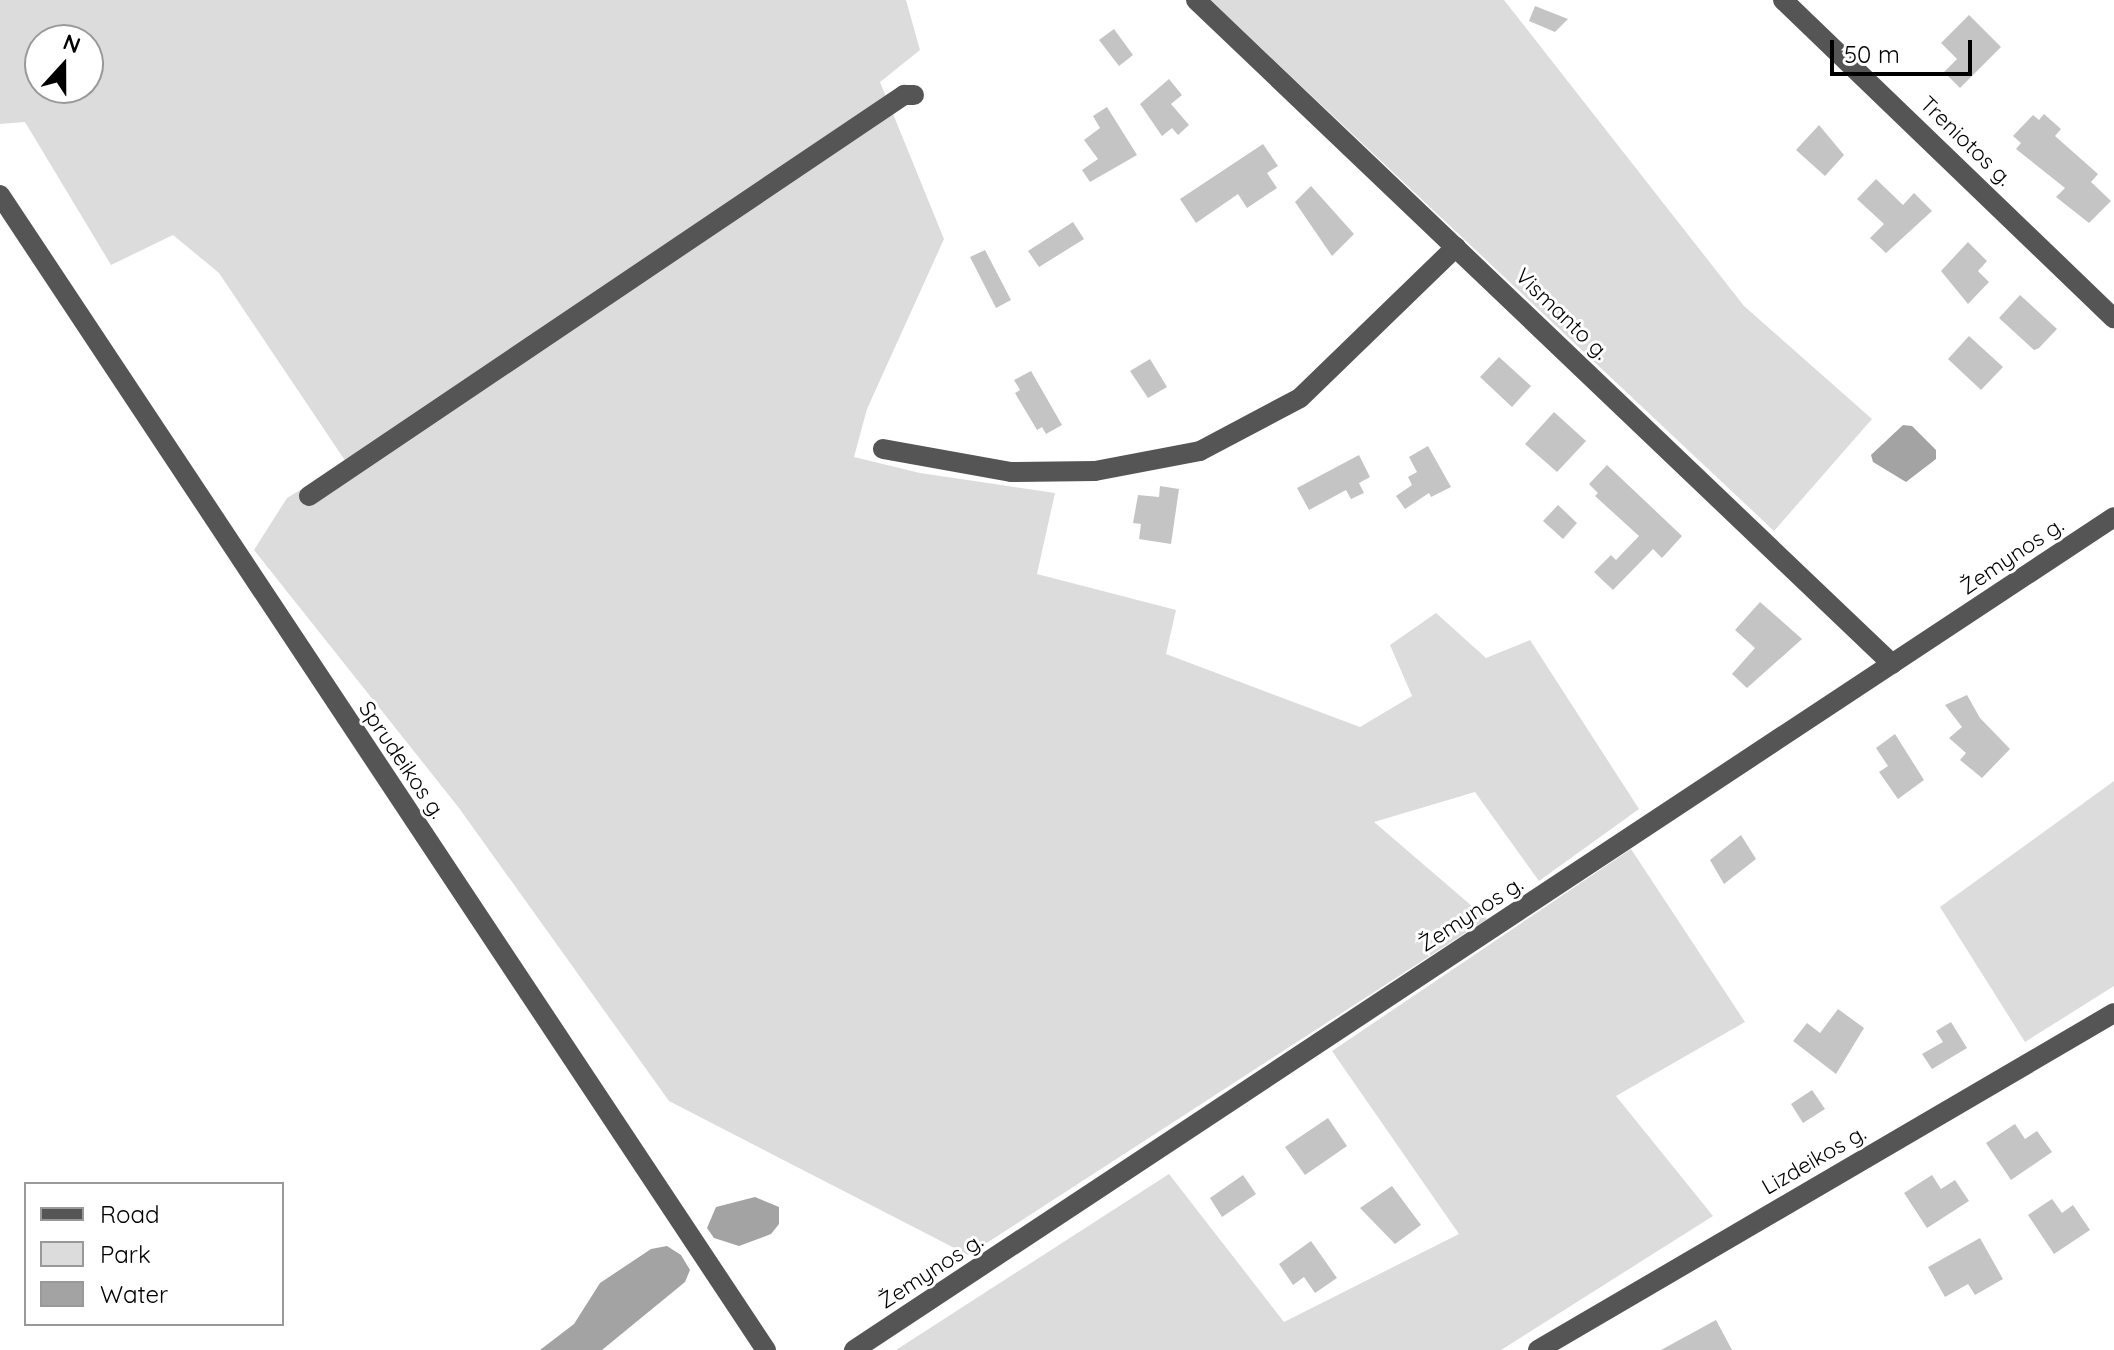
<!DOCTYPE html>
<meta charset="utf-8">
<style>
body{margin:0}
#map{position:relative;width:2114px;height:1350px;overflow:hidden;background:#fff;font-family:Quicksand,sans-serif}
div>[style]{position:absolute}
.green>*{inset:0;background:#dcdcdc}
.water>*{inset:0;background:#a3a3a3}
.building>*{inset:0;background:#c4c4c4}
.minor>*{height:20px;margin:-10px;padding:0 10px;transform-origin:10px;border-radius:10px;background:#555}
span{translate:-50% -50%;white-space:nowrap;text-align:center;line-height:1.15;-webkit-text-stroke:6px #fff;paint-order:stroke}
.street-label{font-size:22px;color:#000}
.legend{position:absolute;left:24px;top:1182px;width:260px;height:144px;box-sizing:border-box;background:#fff;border:2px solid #999;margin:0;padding:10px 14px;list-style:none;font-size:24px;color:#000}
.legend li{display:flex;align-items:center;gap:16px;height:40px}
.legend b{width:40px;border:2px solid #999}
.north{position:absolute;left:24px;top:24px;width:80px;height:80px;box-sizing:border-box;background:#fff;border:2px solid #999;border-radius:50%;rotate:21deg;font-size:22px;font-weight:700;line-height:32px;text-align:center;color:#000}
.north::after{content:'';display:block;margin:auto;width:28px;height:36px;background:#000;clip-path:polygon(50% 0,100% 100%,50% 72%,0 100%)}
.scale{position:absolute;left:1830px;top:40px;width:142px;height:36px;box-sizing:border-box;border:4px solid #000;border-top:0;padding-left:10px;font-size:24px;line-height:28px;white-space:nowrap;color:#000;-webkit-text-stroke:6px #fff;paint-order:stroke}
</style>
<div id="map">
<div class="green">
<i style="clip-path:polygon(evenodd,0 0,906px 0,920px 50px,880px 82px,944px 239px,867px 409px,854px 457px,920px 473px,1055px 493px,1037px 574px,1176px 610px,1166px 654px,1360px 727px,1412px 696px,1390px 645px,1436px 613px,1486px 658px,1530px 640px,1639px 809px,1539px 881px,1475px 792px,1374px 822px,1487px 919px,968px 1255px,669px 1101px,459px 808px,254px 550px,287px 498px,346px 462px,219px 273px,173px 235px,111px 265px,25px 122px,0 124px,0 0,40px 40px,88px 40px,88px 88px,40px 88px,40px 40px)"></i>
<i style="clip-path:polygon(1210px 0,1504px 0,1744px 306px,1872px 419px,1774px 531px)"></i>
<i style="clip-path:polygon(2114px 781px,2114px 986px,2025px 1042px,1940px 907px)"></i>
<i style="clip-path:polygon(1631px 849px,1745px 1022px,1616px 1096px,1713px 1216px,1501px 1350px,896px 1350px,1169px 1174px,1284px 1322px,1459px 1234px,1332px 1051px)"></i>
</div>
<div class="water">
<i style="clip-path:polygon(1903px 425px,1912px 426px,1936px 450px,1936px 459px,1906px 482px,1873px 462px,1871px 455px)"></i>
<i style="clip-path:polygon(755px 1197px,779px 1207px,779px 1224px,771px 1234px,739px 1246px,714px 1238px,707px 1228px,716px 1207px)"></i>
<i style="clip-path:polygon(667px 1246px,681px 1255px,690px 1270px,685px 1282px,602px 1350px,540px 1350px,574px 1324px,600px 1283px,651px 1249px)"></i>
</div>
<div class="building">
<i style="clip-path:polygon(1535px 6px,1568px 19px,1555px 32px,1529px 21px)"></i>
<i style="clip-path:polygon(1969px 15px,2001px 47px,1960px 88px,1944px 72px,1957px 59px,1941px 43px)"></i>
<i style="clip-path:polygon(1114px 29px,1133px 55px,1119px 66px,1099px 40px)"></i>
<i style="clip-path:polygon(1169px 79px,1182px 95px,1171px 104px,1189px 125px,1178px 135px,1172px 128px,1162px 136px,1140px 104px)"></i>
<i style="clip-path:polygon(1107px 107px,1137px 155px,1090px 182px,1082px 170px,1098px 159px,1084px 140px,1100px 128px,1093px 116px)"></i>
<i style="clip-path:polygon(2044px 114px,2061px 129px,2055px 136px,2098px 174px,2091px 182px,2111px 201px,2089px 223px,2056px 197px,2065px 188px,2016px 149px,2021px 143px,2013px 136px,2033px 115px,2039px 120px)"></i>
<i style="clip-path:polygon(1819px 125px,1844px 155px,1825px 176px,1796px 150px)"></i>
<i style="clip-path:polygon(1263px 144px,1278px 166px,1267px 173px,1277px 188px,1247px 208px,1238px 194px,1196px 223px,1180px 199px)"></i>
<i style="clip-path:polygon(1876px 179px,1903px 205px,1914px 193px,1932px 211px,1886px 253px,1870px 238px,1884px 224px,1857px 199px)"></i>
<i style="clip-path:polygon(1311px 186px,1354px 234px,1332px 256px,1295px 202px)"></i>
<i style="clip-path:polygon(1073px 222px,1084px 239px,1039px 267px,1028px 251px)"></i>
<i style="clip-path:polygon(1968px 242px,1987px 261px,1978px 271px,1989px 282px,1968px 304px,1941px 271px)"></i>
<i style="clip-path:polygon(985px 250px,1011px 300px,996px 308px,970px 257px)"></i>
<i style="clip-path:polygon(2020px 295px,2057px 329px,2039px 348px,2034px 350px,1999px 318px)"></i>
<i style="clip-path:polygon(1969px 336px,2003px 367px,1981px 390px,1948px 359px)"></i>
<i style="clip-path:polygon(1499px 357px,1531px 386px,1512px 407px,1480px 377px)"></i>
<i style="clip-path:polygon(1150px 359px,1167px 387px,1148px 398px,1130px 371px)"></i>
<i style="clip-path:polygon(1031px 371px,1062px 425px,1046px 434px,1042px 427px,1037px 430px,1015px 393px,1020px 390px,1014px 380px)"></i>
<i style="clip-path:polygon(1554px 412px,1586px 441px,1557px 472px,1525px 444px)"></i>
<i style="clip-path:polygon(1428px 446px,1451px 487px,1431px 497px,1429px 493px,1405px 509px,1396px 496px,1412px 485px,1408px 477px,1417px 472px,1409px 457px)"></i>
<i style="clip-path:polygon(1359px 455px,1370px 477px,1359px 483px,1364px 493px,1351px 499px,1346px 490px,1309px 510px,1297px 488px)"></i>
<i style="clip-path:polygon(1607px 465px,1682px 536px,1662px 558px,1653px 549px,1613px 590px,1594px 572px,1611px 555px,1616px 560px,1639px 536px,1595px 496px,1598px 493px,1589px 484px)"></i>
<i style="clip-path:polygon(1160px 486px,1179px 489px,1171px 544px,1139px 539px,1141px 524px,1133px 523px,1138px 495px,1159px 497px)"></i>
<i style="clip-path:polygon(1558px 505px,1577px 523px,1563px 539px,1543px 521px)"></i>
<i style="clip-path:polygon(1760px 602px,1802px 639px,1747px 688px,1732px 674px,1755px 648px,1735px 630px)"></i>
<i style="clip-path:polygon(1967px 695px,1980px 718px,2010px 749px,1982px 778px,1960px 760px,1966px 753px,1949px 738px,1962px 727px,1945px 705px)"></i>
<i style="clip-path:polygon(1895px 734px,1924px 780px,1898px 799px,1879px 772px,1888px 766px,1876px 748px)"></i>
<i style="clip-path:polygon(1741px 835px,1756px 859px,1724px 884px,1710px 860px)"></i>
<i style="clip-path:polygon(1838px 1009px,1864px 1028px,1836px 1074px,1793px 1041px,1807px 1023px,1820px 1033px)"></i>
<i style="clip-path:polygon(1951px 1022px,1967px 1048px,1932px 1069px,1922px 1054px,1943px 1042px,1936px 1031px)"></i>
<i style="clip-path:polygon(1812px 1090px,1825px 1109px,1803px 1123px,1791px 1104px)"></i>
<i style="clip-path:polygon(1328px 1118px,1347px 1146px,1305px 1175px,1285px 1147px)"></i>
<i style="clip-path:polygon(2015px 1124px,2025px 1139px,2037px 1131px,2052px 1152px,2011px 1180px,1986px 1143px)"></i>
<i style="clip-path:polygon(1243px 1175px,1256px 1194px,1222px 1217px,1210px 1198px)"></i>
<i style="clip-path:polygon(1932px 1175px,1941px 1189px,1955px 1180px,1969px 1201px,1927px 1228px,1904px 1193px)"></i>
<i style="clip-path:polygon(1392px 1186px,1421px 1225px,1395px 1244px,1360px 1208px)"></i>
<i style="clip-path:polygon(2052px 1199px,2062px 1213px,2073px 1205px,2090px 1230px,2054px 1254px,2028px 1215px)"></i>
<i style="clip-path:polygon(1980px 1238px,2003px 1279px,1975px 1295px,1968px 1284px,1945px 1297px,1928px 1267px)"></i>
<i style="clip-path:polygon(1311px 1241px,1337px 1278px,1315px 1293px,1304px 1277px,1293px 1285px,1279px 1264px)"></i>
<i style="clip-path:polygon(1716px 1320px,1732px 1350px,1661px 1350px)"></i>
</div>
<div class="minor">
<i style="left:1196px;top:0;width:962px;rotate:43.65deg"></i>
<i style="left:1783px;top:0;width:459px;rotate:43.9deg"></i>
<i style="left:0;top:195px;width:1386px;rotate:56.45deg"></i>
<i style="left:883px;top:449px;width:130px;rotate:10.2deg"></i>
<i style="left:1011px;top:472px;width:84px;rotate:-0.7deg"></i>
<i style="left:1095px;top:471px;width:107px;rotate:-10.8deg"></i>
<i style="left:1200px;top:451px;width:113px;rotate:-27.9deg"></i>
<i style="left:1300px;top:398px;width:217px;rotate:-44.1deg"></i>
<i style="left:309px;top:496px;width:718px;rotate:-33.98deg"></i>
<i style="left:904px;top:95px;width:10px"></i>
<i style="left:854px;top:1350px;width:1510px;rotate:-33.47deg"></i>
<i style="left:1538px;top:1350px;width:667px;rotate:-30.33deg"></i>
</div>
<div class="street-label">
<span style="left:1966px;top:141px;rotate:44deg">Treniotos g.</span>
<span style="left:1562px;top:314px;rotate:44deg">Vismanto g.</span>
<span style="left:2012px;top:556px;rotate:-34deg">Žemynos g.</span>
<span style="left:402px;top:760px;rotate:56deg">Sprudeikos g.</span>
<span style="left:1471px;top:914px;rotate:-33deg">Žemynos g.</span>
<span style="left:1814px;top:1160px;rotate:-30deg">Lizdeikos g.</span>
<span style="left:931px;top:1271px;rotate:-33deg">Žemynos g.</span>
</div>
<ul class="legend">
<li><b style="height:10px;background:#555"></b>Road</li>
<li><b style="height:22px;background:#dcdcdc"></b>Park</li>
<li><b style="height:22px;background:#a3a3a3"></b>Water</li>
</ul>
<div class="north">N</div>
<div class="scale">50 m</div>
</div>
